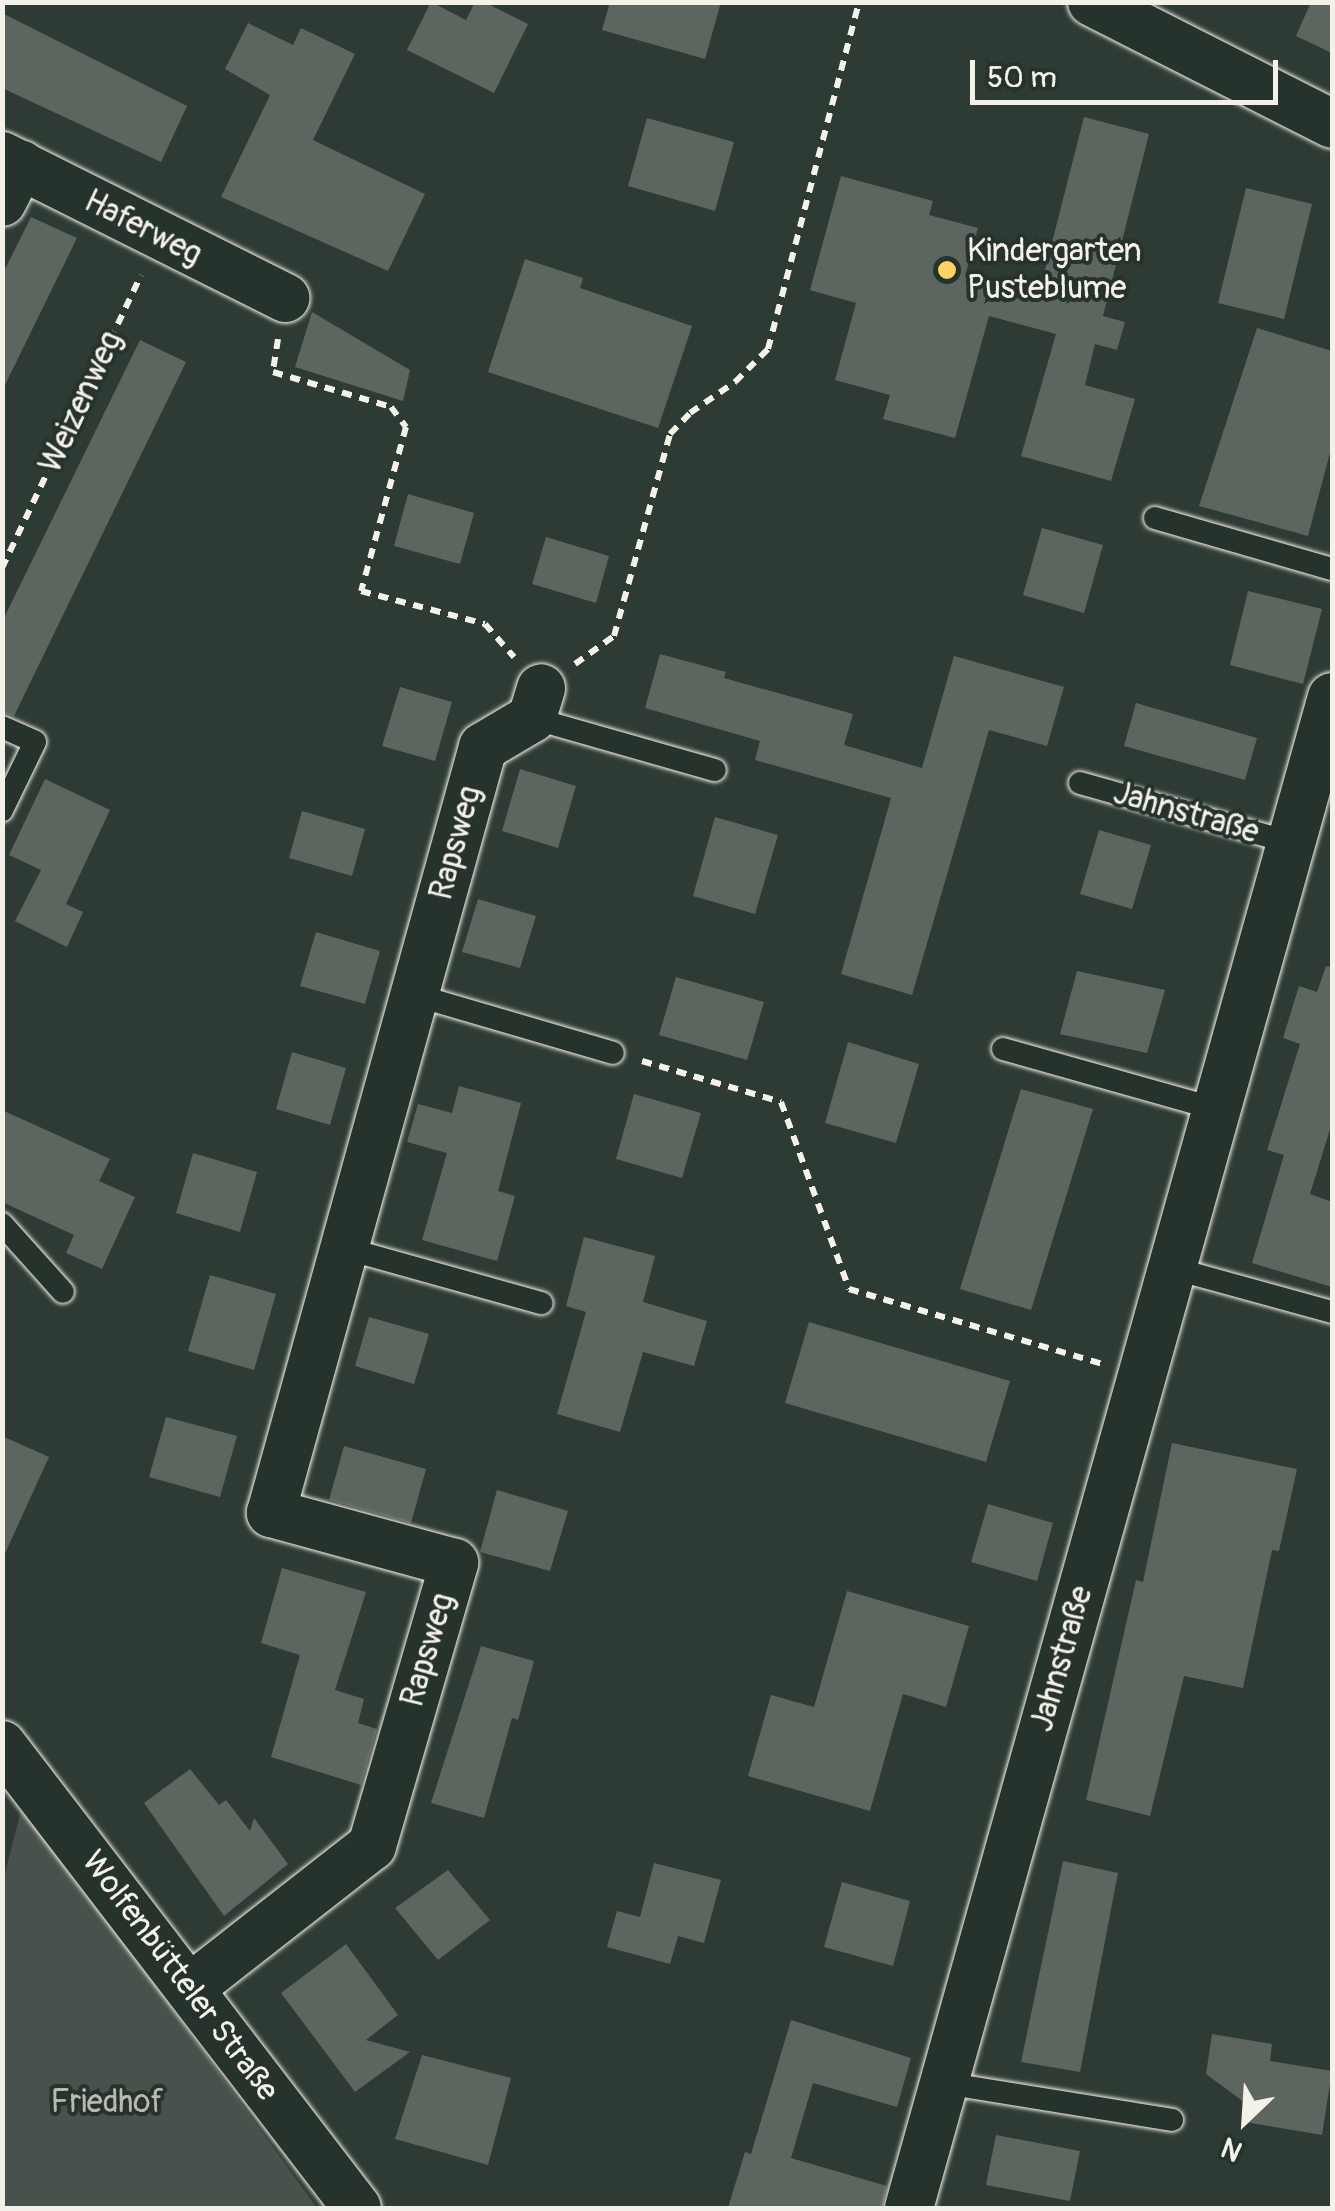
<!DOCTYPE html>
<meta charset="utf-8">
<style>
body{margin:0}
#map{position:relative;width:1335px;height:2211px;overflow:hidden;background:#2e3b34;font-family:Pangolin,sans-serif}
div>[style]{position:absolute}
.green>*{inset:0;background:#48524c}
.building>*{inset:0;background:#5c655e}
.path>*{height:6px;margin-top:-3px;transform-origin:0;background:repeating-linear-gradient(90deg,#f4f1e8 0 10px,transparent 0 18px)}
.roads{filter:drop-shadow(0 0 2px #f4f1e8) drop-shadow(0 0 2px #f4f1e8)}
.service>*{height:22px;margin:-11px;padding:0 11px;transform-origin:11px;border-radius:11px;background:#26332d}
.minor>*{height:48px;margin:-24px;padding:0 24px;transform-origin:24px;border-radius:24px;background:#26332d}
.dots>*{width:28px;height:28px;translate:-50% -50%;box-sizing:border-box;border:5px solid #26332d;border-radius:50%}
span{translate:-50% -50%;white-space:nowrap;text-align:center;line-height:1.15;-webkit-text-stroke:8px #26332d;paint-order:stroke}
.street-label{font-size:32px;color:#f4f1e8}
.poi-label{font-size:32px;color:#f4f1e8}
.left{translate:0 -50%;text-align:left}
.park-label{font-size:32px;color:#b8b9b1}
.frame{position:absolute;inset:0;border:5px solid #f4f1e8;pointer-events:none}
.north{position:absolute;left:1195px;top:2071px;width:100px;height:100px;-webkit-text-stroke:8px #26332d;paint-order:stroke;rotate:205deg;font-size:28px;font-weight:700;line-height:40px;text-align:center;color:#f4f1e8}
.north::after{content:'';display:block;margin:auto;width:35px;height:45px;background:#f4f1e8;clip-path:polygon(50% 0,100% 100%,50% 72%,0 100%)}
.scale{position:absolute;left:970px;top:60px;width:308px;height:45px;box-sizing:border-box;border:5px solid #f4f1e8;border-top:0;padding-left:12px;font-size:30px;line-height:35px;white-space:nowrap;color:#f4f1e8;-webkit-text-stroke:8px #26332d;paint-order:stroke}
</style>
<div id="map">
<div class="green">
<i style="clip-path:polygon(23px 1803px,317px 2208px,3px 2208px,2px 1885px)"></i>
</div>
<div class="building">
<i style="clip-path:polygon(431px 2px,466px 20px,475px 2px,484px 2px,528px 24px,494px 93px,407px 50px)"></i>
<i style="clip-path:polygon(610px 2px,721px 2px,705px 59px,602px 30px)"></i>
<i style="clip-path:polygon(1311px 2px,1332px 2px,1332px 53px,1296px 36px)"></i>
<i style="clip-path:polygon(2px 13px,187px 106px,161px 162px,2px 88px)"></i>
<i style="clip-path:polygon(248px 23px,293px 45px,301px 28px,355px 54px,313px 140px,425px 194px,388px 271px,221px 197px,270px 95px,225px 69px)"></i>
<i style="clip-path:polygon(1084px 117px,1149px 134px,1103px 316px,1125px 322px,1117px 350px,1095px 344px,1085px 385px,1135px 399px,1111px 481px,1021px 456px,1056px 334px,989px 316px,955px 438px,883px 419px,890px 395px,835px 380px,856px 303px,810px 290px,841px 176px,933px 201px,929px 215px,978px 228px,965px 276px,1038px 297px)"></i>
<i style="clip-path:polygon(647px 118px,734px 142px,715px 211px,628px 186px)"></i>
<i style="clip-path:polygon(1246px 188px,1312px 204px,1284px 319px,1218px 303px)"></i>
<i style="clip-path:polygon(31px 217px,77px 238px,2px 391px,2px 275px)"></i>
<i style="clip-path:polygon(525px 259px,583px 278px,580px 288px,692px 326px,658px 428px,488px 372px)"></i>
<i style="clip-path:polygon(312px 312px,410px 370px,403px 401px,295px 367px)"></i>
<i style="clip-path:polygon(1257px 328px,1332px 351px,1332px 445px,1308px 536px,1199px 506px)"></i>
<i style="clip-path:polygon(140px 340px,186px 362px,14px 716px,2px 712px,2px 622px)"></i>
<i style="clip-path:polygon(408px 494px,474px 513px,460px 564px,394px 546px)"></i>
<i style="clip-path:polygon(1042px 528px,1103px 545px,1084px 613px,1023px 595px)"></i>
<i style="clip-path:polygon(546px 537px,609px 556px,596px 603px,532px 584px)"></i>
<i style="clip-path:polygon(1248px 591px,1322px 609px,1303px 684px,1230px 665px)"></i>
<i style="clip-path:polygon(660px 654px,726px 672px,724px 678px,853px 714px,844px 745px,922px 768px,954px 656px,1064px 687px,1047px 746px,989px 730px,912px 995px,841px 974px,891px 798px,755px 760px,760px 741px,645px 708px)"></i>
<i style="clip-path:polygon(400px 687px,452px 702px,435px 761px,382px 746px)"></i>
<i style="clip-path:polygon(1136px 703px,1257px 738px,1245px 780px,1124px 746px)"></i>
<i style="clip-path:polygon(520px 769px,576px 786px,558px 848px,502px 831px)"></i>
<i style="clip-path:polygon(45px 779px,110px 810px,66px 904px,83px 912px,67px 947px,15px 921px,41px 870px,9px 855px)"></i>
<i style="clip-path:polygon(302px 811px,365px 829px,352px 876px,289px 858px)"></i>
<i style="clip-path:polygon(715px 817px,778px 835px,755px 914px,693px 896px)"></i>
<i style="clip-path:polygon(1099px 830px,1151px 845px,1132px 909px,1080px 894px)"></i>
<i style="clip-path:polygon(478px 899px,536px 916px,520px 968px,462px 952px)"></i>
<i style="clip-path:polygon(316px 932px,380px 951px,365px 1004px,300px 986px)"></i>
<i style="clip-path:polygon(1326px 966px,1332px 967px,1332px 1123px,1310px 1194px,1332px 1202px,1332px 1287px,1252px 1263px,1284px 1155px,1267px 1150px,1300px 1044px,1283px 1038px,1299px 986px,1317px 992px)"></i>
<i style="clip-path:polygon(1077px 971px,1165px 990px,1147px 1053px,1060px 1034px)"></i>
<i style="clip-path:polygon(676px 977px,764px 1002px,747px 1060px,659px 1035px)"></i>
<i style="clip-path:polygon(848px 1042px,919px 1064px,896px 1143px,825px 1123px)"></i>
<i style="clip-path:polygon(292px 1052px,346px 1068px,330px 1125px,276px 1109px)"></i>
<i style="clip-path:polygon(459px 1086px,521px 1103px,498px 1191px,515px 1196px,497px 1261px,422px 1240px,447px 1153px,407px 1142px,418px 1104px,452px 1113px)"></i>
<i style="clip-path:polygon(1021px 1089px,1093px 1109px,1031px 1310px,960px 1289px)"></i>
<i style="clip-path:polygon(634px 1094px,701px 1113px,682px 1178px,616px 1159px)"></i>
<i style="clip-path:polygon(2px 1110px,110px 1159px,99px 1181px,135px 1197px,102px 1269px,66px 1253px,74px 1235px,2px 1202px)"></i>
<i style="clip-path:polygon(193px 1153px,257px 1172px,240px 1232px,176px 1213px)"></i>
<i style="clip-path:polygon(584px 1237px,655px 1256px,643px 1302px,707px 1321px,694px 1366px,643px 1352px,620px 1432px,557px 1414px,586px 1312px,566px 1306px)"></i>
<i style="clip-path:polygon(210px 1275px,276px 1294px,254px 1370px,188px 1351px)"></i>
<i style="clip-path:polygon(369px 1317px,429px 1334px,414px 1384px,355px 1366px)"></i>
<i style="clip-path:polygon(809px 1322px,1010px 1381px,986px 1462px,785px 1403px)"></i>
<i style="clip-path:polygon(166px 1417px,237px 1436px,220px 1497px,149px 1477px)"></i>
<i style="clip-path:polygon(2px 1436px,49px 1457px,2px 1560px)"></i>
<i style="clip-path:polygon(1172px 1443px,1297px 1469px,1279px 1551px,1272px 1550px,1243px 1688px,1184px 1676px,1150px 1816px,1086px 1800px,1136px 1580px,1143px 1582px)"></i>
<i style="clip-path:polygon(344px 1446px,426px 1469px,411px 1523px,329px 1500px)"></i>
<i style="clip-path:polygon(497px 1490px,568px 1511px,550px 1571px,480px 1552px)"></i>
<i style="clip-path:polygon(988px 1504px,1053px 1523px,1037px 1581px,971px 1562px)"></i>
<i style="clip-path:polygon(282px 1568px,366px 1592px,335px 1690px,364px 1699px,358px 1723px,377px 1729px,361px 1785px,271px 1757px,300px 1655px,261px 1643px)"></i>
<i style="clip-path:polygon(847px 1591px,969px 1626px,946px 1707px,903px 1694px,870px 1811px,748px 1776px,771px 1695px,814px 1707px)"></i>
<i style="clip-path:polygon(481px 1646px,534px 1661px,518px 1720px,512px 1718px,484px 1818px,431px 1803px)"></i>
<i style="clip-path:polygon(190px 1769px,219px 1805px,226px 1800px,250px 1831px,254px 1818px,288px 1864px,224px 1916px,144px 1803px)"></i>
<i style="clip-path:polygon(1063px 1861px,1118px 1873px,1080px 2072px,1021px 2062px)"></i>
<i style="clip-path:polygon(654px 1863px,721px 1880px,704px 1943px,678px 1936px,670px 1964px,607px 1947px,617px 1911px,640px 1917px)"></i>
<i style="clip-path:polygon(448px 1870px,490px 1920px,438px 1960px,395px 1908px)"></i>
<i style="clip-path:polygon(842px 1882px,910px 1901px,893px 1966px,824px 1947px)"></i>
<i style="clip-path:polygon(346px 1944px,398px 2015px,366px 2040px,410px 2052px,355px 2092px,281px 1993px)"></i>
<i style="clip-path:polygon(791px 2020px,911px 2058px,897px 2107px,813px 2083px,791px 2158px,887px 2186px,882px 2208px,728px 2208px,745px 2152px,751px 2154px)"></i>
<i style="clip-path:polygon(1212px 2034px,1272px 2044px,1270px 2061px,1332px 2071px,1322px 2135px,1245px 2122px,1248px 2105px,1206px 2074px)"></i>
<i style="clip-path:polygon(422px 2055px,511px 2078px,488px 2165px,395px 2139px)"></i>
<i style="clip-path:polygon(996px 2135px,1080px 2151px,1070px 2201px,986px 2185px)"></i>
</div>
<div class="path">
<i style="left:278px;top:339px;width:33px;rotate:99deg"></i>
<i style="left:273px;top:372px;width:123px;rotate:16.5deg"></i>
<i style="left:391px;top:407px;width:25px;rotate:53deg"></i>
<i style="left:406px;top:427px;width:170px;rotate:105.3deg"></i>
<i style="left:361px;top:591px;width:128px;rotate:14.9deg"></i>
<i style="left:485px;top:624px;width:44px;rotate:48.7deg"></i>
<i style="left:2px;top:568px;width:324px;rotate:-64.6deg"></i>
<i style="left:575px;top:664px;width:48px;rotate:-35.7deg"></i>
<i style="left:614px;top:636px;width:210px;rotate:-74.5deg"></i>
<i style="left:670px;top:434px;width:29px;rotate:-46deg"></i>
<i style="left:690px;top:413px;width:55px;rotate:-34.6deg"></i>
<i style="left:735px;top:382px;width:47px;rotate:-45deg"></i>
<i style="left:768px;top:349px;width:359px;rotate:-75.3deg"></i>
<i style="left:642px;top:1061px;width:145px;rotate:16.4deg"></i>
<i style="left:781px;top:1102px;width:199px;rotate:70deg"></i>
<i style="left:849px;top:1289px;width:264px;rotate:16.5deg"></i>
</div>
<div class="roads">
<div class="service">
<i style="left:1155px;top:518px;width:184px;rotate:16.1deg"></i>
<i style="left:532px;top:718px;width:190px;rotate:15.9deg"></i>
<i style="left:2px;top:727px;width:36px;rotate:24deg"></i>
<i style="left:35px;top:742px;width:76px;rotate:115.9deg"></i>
<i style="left:1080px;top:783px;width:220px;rotate:15.8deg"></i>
<i style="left:415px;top:995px;width:206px;rotate:16.3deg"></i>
<i style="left:1003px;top:1049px;width:222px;rotate:15.7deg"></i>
<i style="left:2px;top:1224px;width:91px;rotate:48.1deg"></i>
<i style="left:344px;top:1248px;width:205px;rotate:15.6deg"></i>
<i style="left:1172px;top:1268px;width:166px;rotate:15.4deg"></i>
<i style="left:944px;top:2083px;width:231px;rotate:9.2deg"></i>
</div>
<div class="minor">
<i style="left:1092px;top:2px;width:269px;rotate:26.9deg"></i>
<i style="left:2px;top:156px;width:317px;rotate:26.6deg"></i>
<i style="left:2px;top:202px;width:42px;rotate:-62.8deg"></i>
<i style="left:2px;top:1745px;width:583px;rotate:52.52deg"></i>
<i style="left:190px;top:1988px;width:231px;rotate:-38deg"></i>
<i style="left:372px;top:1846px;width:295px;rotate:-73.8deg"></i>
<i style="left:454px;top:1563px;width:190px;rotate:-164.7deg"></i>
<i style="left:271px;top:1513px;width:795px;rotate:-74.53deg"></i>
<i style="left:483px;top:747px;width:57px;rotate:-30.6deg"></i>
<i style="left:532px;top:718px;width:31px;rotate:-73deg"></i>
<i style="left:909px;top:2208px;width:1569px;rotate:-74.36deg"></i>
</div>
</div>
<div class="dots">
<i style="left:947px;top:270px;background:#ffd166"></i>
</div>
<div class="street-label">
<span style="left:143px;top:228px;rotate:27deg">Haferweg</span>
<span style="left:81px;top:402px;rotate:-65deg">Weizenweg</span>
<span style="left:1186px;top:813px;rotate:16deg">Jahnstraße</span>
<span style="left:456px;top:843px;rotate:-75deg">Rapsweg</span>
<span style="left:428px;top:1650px;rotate:-74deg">Rapsweg</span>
<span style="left:1062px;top:1659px;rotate:-74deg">Jahnstraße</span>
<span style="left:180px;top:1976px;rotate:53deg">Wolfenbütteler Straße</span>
</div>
<div class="poi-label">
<span class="left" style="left:967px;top:270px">Kindergarten<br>Pusteblume</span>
</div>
<div class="park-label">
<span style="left:107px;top:2102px">Friedhof</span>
</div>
<div class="frame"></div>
<div class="north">N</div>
<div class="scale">50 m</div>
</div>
